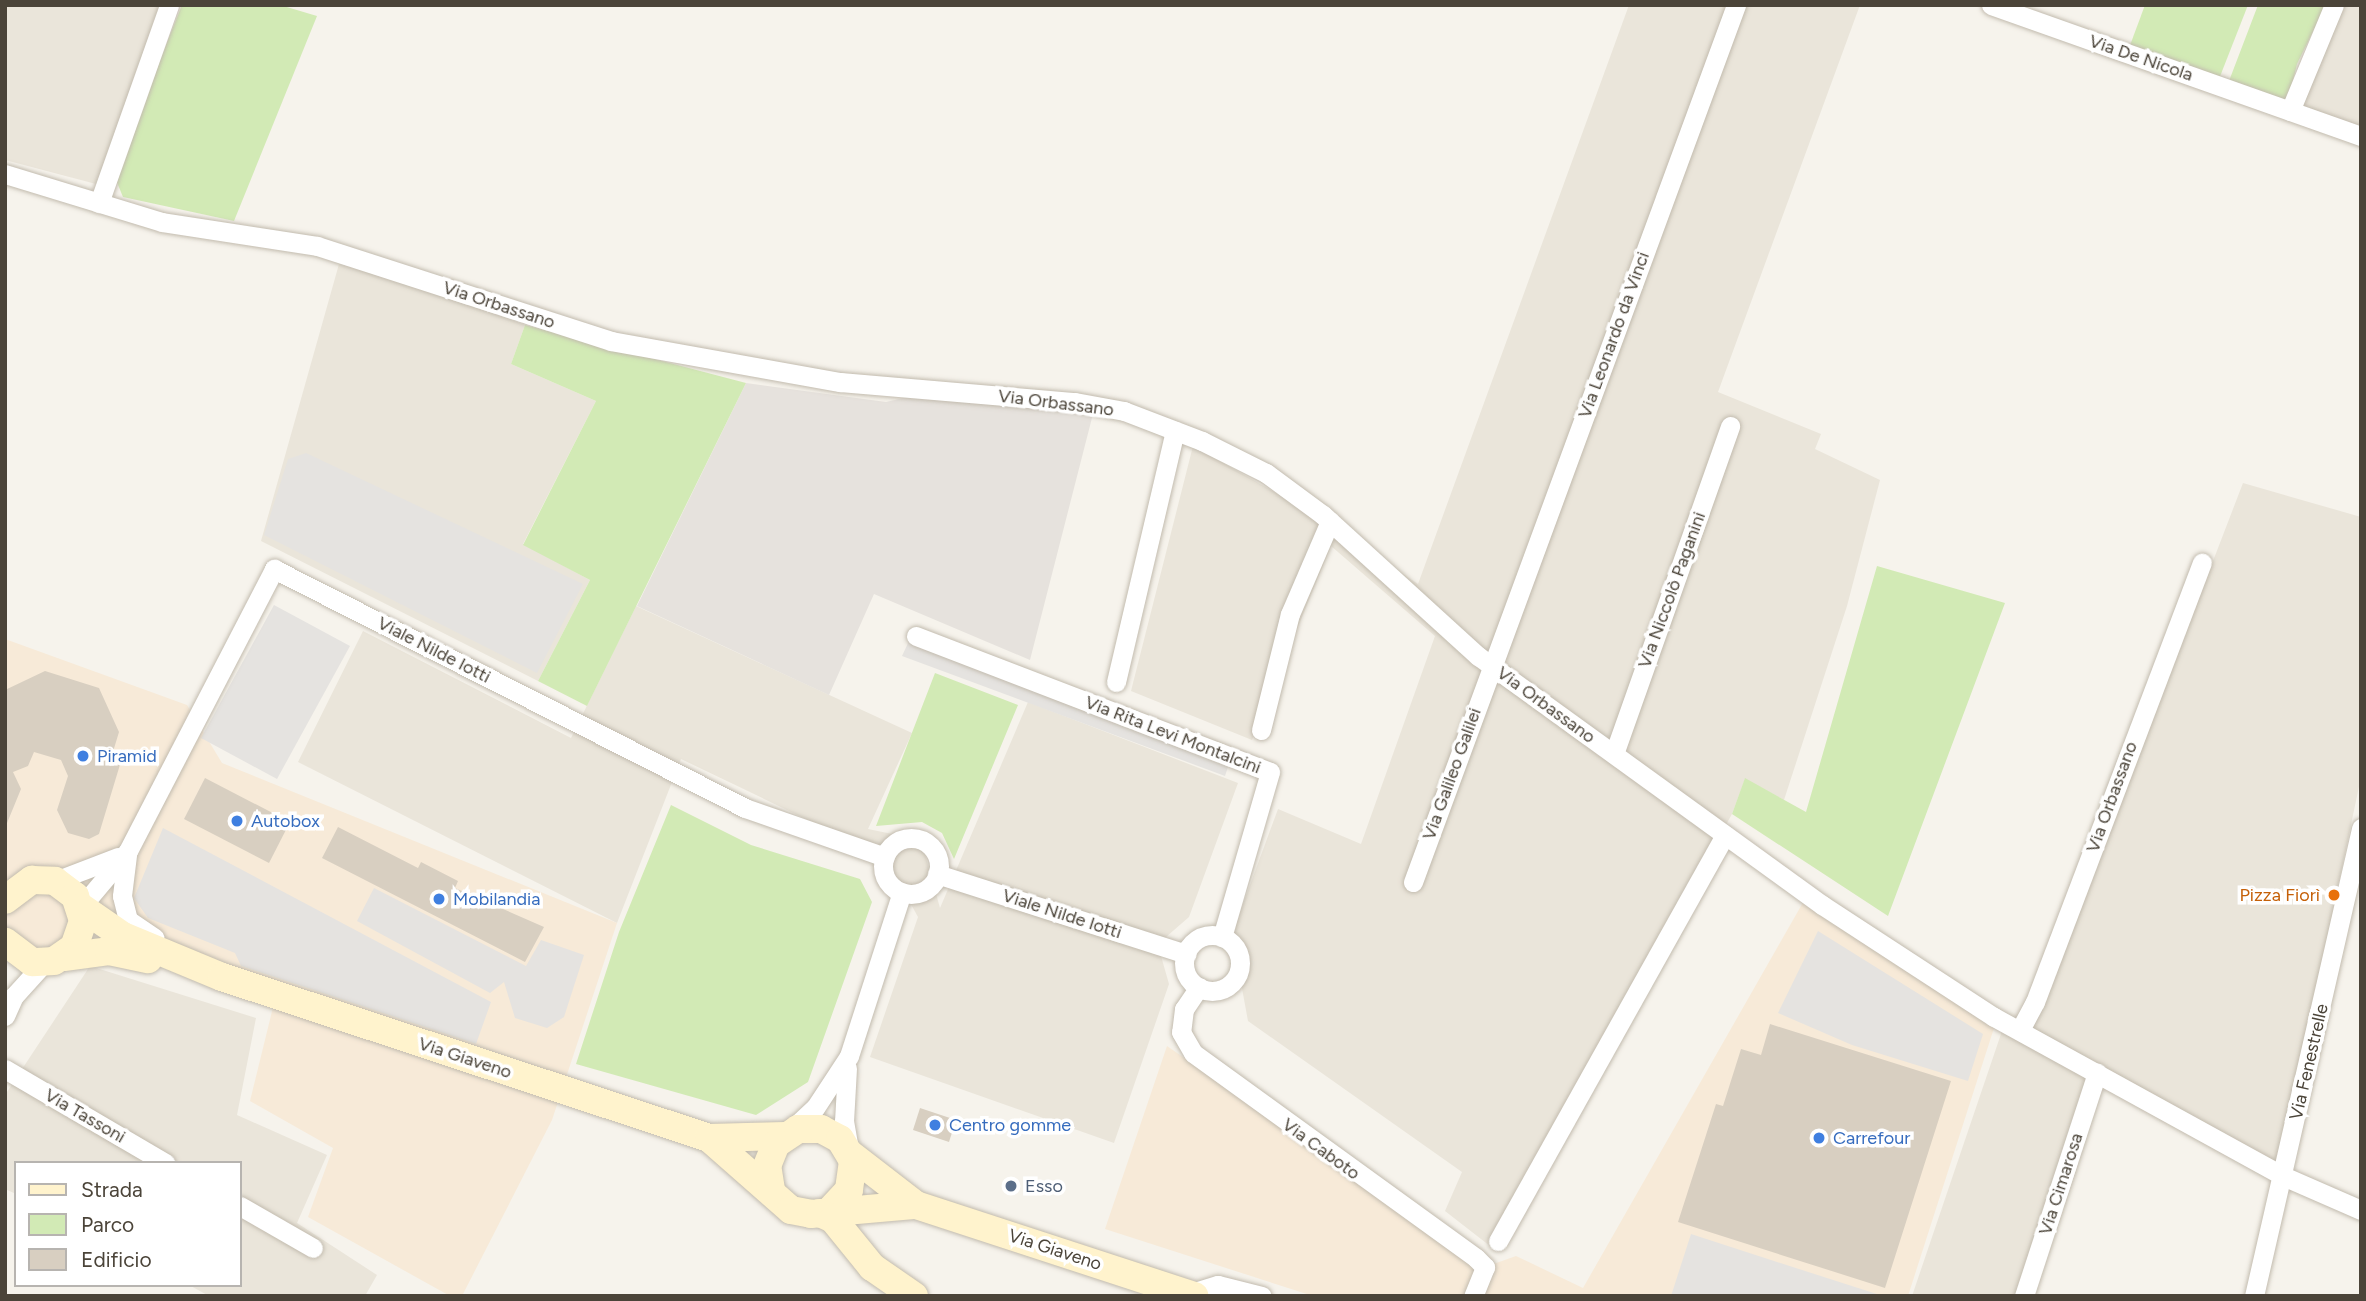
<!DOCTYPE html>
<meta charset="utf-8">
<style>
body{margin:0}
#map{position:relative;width:2366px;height:1301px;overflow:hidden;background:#f6f3ec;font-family:Figtree,sans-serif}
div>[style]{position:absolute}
.residential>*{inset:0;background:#eae5da}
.commercial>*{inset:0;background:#f7ead8}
.industrial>*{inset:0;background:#e6e2dd}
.green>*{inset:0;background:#d2eab5}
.parking>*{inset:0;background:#e5e3e0}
.building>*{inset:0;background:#d8cfc1}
.roads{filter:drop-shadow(0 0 2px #c2bbae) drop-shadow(0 0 2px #c2bbae)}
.street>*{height:19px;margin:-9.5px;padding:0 9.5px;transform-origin:9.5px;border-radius:9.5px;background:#fff}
.street>.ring{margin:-9.5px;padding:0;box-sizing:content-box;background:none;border:19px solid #fff;border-radius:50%}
.secondary>*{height:28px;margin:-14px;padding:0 14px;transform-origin:14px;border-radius:14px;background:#fff3cd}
.dots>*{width:19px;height:19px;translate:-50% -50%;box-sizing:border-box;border:4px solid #fff;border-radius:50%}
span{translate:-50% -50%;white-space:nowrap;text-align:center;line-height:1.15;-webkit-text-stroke:7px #fff;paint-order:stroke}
.street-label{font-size:18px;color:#4b4439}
.shop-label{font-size:18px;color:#366cbe}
.left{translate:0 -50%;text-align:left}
.food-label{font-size:18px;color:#c56008}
.right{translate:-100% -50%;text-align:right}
.service-label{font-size:18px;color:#4e5e75}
.frame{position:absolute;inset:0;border:7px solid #4b4439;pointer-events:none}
.legend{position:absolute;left:14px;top:1161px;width:228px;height:126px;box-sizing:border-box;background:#fff;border:2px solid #b7b4b0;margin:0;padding:9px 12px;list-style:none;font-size:21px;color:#4b4439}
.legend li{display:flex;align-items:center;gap:14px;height:35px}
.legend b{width:35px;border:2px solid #b7b4b0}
</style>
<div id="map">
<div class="residential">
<i style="clip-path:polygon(5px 5px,163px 5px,96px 184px,5px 160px)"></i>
<i style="clip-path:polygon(1629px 5px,1860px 5px,1718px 392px,1821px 434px,1815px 449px,1880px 480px,1847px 606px,1784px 800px,1745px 779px,1732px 814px,1490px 1246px,1445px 1211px,1462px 1172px,1248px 1021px,1232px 934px,1278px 809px,1361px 844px,1435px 636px,1331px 546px,1252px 740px,1131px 691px,1193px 446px,1313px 514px,1418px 584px)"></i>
<i style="clip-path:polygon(2343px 5px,2361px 5px,2361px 127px,2302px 106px)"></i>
<i style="clip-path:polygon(339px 264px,405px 280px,525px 325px,511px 364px,596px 401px,523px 544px,590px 580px,538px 681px,261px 541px)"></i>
<i style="clip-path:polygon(2243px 483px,2361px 517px,2361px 777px,2276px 1181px,2097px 1073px,2021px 1296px,1912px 1296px,2002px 1031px,2040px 1011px)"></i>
<i style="clip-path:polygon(636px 606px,912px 733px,868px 829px,921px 840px,940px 908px,1028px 702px,1238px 783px,1189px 917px,1166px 937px,1161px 956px,1169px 984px,1114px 1143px,870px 1057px,918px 917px,885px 857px,681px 759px,617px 923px,298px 762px,363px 631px,571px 738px)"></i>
<i style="clip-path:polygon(90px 966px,256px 1018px,237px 1115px,327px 1155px,297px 1223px,377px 1275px,365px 1296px,209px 1296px,189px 1285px,240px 1285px,240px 1163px,16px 1163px,16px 1194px,5px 1189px,5px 1095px)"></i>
</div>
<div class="commercial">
<i style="clip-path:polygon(5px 639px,187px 705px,222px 763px,617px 923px,552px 1120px,462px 1296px,450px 1296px,308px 1217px,333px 1148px,250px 1101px,276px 995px,108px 952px,5px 956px)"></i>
<i style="clip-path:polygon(1805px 899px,1994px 1028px,1908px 1296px,1313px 1296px,1105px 1229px,1167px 1046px,1485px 1267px,1516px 1256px,1583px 1288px)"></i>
</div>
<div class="industrial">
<i style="clip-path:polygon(746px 383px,886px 402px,929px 392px,1094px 410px,1030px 660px,874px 594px,829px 695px,637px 606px)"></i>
</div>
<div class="green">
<i style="clip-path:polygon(182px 5px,280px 5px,317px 16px,234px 221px,123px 197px,114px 175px)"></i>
<i style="clip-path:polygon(2145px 5px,2248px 5px,2219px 79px,2129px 48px)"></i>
<i style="clip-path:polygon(2258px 5px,2326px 5px,2297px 64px,2288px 101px,2229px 81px)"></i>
<i style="clip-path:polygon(525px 325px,746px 383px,587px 706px,538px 681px,590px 580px,523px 545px,596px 401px,511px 364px)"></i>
<i style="clip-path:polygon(1877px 566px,2005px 603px,1888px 916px,1732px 814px,1745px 778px,1806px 812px)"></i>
<i style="clip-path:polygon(935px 673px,1018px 705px,954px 859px,942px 833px,922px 822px,876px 826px)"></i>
<i style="clip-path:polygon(671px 805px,751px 845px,860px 879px,872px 902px,808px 1082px,756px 1115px,576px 1064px,619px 932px)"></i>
</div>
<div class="parking">
<i style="clip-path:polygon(306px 453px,583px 584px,537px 673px,264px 535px,288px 459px)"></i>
<i style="clip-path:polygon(274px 605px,350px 646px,277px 779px,201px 738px)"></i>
<i style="clip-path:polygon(909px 641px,1228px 767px,1225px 776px,902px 656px)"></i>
<i style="clip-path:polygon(163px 828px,491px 1002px,476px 1044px,241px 966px,235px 953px,148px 918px,134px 898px)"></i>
<i style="clip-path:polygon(374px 888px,526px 966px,541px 940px,584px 955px,564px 1017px,547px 1028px,515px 1018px,504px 982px,490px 993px,357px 921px)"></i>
<i style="clip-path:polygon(1818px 931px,1983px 1034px,1968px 1081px,1852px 1045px,1778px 1013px)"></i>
<i style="clip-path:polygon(1691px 1234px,1774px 1261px,1883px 1296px,1671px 1296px)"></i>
</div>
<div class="building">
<i style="clip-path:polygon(45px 671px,99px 688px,119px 732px,112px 755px,122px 758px,99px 834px,89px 839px,68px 833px,57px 810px,68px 776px,61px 760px,34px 752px,28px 766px,13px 772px,21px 789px,5px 828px,5px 690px)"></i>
<i style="clip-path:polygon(205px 778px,290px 822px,269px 863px,184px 819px)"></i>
<i style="clip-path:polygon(338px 827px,418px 868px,421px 862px,458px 881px,455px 888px,544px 927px,525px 962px,322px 858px)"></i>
<i style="clip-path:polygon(1770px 1024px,1951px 1081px,1885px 1288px,1678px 1222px,1716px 1104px,1723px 1106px,1741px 1049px,1761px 1055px)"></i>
<i style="clip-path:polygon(920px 1108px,956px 1120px,949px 1142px,913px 1130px)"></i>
</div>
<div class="roads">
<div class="street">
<i style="left:1991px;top:5px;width:393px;rotate:19.5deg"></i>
<i style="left:2290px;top:111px;width:115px;rotate:-67.5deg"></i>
<i style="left:5px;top:174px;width:164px;rotate:17deg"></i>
<i style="left:162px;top:222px;width:157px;rotate:8.8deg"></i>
<i style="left:317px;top:246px;width:309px;rotate:17.9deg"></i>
<i style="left:611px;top:341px;width:233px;rotate:10.2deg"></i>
<i style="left:840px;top:382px;width:236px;rotate:4.9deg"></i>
<i style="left:1075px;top:402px;width:50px;rotate:10.4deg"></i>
<i style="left:1124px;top:411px;width:84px;rotate:21deg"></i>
<i style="left:1202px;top:441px;width:72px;rotate:26.6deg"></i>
<i style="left:1266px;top:473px;width:71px;rotate:36.4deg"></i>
<i style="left:1323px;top:515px;width:210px;rotate:42.3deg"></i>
<i style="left:1478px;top:656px;width:425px;rotate:35.9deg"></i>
<i style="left:1822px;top:905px;width:205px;rotate:33.1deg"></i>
<i style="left:1994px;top:1017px;width:330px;rotate:28.8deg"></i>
<i style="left:2283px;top:1176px;width:85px;rotate:23.6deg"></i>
<i style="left:99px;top:203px;width:210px;rotate:-70.5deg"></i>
<i style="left:916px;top:636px;width:379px;rotate:21deg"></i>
<i style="left:1270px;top:772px;width:172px;rotate:106.2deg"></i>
<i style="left:1116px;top:682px;width:258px;rotate:-76.8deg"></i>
<i style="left:1261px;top:730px;width:120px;rotate:-76deg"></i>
<i style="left:1290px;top:614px;width:101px;rotate:-66.7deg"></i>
<i style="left:1614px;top:754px;width:348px;rotate:-70.5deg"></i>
<i class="ring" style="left:883px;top:838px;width:37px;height:37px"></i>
<i style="left:127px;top:855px;width:41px;rotate:97deg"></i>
<i style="left:122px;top:896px;width:25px;rotate:76deg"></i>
<i style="left:128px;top:920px;width:32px;rotate:34deg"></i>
<i style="left:937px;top:874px;width:262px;rotate:17.8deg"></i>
<i style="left:55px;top:881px;width:67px;rotate:-20.9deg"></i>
<i style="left:1413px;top:882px;width:935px;rotate:-69.78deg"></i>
<i style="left:81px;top:907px;width:73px;rotate:-50deg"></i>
<i style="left:128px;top:851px;width:318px;rotate:-62.6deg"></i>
<i style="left:274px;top:569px;width:528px;rotate:26.9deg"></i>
<i style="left:745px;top:808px;width:148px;rotate:19.3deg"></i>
<i class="ring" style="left:1184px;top:935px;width:37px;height:37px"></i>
<i style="left:1199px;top:987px;width:27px;rotate:124deg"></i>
<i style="left:1184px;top:1009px;width:23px;rotate:97deg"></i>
<i style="left:1181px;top:1032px;width:24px;rotate:60deg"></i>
<i style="left:1193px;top:1053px;width:349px;rotate:35.9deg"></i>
<i style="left:1476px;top:1258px;width:13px;rotate:45deg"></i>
<i style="left:1485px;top:1267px;width:31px;rotate:112deg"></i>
<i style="left:5px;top:1016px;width:22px;rotate:-66deg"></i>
<i style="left:14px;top:996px;width:45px;rotate:-47.7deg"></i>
<i style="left:2020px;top:1030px;width:32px;rotate:-62deg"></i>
<i style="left:2035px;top:1002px;width:470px;rotate:-69.2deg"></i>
<i style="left:847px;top:1068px;width:53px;rotate:93.2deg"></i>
<i style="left:844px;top:1121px;width:28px;rotate:80deg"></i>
<i style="left:5px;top:1069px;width:186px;rotate:30.4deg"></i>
<i style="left:790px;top:1131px;width:34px;rotate:-43deg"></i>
<i style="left:815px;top:1108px;width:62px;rotate:-56.8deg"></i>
<i style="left:849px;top:1056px;width:172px;rotate:-72.1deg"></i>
<i style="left:240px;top:1206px;width:84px;rotate:29.9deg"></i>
<i style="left:1498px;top:1241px;width:465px;rotate:-60.8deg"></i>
<i style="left:1188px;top:1294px;width:31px;rotate:-17deg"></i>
<i style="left:1218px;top:1285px;width:45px;rotate:14deg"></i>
<i style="left:2024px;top:1296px;width:235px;rotate:-71.9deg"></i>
<i style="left:2254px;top:1296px;width:480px;rotate:-77.1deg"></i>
</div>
<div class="secondary">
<i style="left:5px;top:900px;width:34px;rotate:-37deg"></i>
<i style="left:32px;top:880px;width:23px;rotate:2deg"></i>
<i style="left:55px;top:881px;width:25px;rotate:37deg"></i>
<i style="left:75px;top:896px;width:26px;rotate:72deg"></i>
<i style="left:83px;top:921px;width:28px;rotate:109deg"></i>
<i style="left:74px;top:947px;width:24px;rotate:145deg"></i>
<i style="left:54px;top:961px;width:22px;rotate:177deg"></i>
<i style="left:32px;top:962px;width:34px;rotate:-143deg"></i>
<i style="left:81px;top:907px;width:51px;rotate:34.6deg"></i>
<i style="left:123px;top:936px;width:107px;rotate:22.5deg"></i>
<i style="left:222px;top:977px;width:513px;rotate:18.29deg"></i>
<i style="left:709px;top:1138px;width:76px;rotate:-1.5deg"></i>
<i style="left:64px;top:957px;width:45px;rotate:-7.6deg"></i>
<i style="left:109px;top:951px;width:40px;rotate:12deg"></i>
<i style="left:709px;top:1138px;width:109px;rotate:41.3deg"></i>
<i style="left:791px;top:1210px;width:20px;rotate:11deg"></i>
<i style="left:811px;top:1214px;width:103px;rotate:-5deg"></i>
<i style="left:850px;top:1154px;width:83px;rotate:37.7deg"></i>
<i style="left:916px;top:1205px;width:293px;rotate:18.1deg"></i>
<i style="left:771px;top:1190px;width:24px;rotate:-99deg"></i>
<i style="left:767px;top:1166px;width:24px;rotate:-68deg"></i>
<i style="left:776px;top:1144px;width:27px;rotate:-34deg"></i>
<i style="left:798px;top:1129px;width:23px"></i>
<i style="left:821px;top:1129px;width:21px;rotate:28deg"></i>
<i style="left:840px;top:1139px;width:26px;rotate:59deg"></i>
<i style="left:853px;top:1161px;width:29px;rotate:98deg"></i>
<i style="left:849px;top:1190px;width:25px;rotate:133deg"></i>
<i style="left:820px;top:1213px;width:14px;rotate:25deg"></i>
<i style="left:833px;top:1219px;width:62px;rotate:50.9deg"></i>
<i style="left:872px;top:1267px;width:51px;rotate:34.6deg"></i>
</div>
</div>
<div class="dots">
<i style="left:83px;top:756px;background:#3f7fe0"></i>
<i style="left:237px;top:821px;background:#3f7fe0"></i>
<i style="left:2334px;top:895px;background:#e8710a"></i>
<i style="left:439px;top:899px;background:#3f7fe0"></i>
<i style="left:935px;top:1125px;background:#3f7fe0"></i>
<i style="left:1819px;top:1138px;background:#3f7fe0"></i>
<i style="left:1011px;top:1186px;background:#5c6f8a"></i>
</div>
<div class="street-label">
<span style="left:2141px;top:58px;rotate:19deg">Via De Nicola</span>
<span style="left:499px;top:305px;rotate:18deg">Via Orbassano</span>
<span style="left:1614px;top:335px;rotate:-70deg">Via Leonardo da Vinci</span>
<span style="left:1056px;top:403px;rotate:7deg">Via Orbassano</span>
<span style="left:1672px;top:590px;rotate:-70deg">Via Niccolò Paganini</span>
<span style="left:434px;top:650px;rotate:27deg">Viale Nilde Iotti</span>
<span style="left:1546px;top:705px;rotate:36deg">Via Orbassano</span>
<span style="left:1173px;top:735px;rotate:21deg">Via Rita Levi Montalcini</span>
<span style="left:1452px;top:774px;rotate:-70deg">Via Galileo Galilei</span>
<span style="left:2112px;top:797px;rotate:-70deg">Via Orbassano</span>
<span style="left:1062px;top:914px;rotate:18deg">Viale Nilde Iotti</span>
<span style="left:465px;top:1058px;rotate:18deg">Via Giaveno</span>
<span style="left:2309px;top:1062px;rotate:-77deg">Via Fenestrelle</span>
<span style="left:85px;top:1116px;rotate:30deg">Via Tassoni</span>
<span style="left:1321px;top:1149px;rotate:36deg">Via Caboto</span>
<span style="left:2061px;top:1184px;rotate:-72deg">Via Cimarosa</span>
<span style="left:1055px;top:1250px;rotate:18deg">Via Giaveno</span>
</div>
<div class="shop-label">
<span class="left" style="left:97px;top:756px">Piramid</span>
<span class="left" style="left:251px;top:821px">Autobox</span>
<span class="left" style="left:453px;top:899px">Mobilandia</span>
<span class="left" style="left:949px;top:1125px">Centro gomme</span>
<span class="left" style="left:1833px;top:1138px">Carrefour</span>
</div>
<div class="food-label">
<span class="right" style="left:2320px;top:895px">Pizza Fiorì</span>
</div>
<div class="service-label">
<span class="left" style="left:1025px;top:1186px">Esso</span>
</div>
<div class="frame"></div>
<ul class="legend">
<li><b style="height:9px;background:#fff3cd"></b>Strada</li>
<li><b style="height:19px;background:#d2eab5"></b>Parco</li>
<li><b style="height:19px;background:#d8cfc1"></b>Edificio</li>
</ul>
</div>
